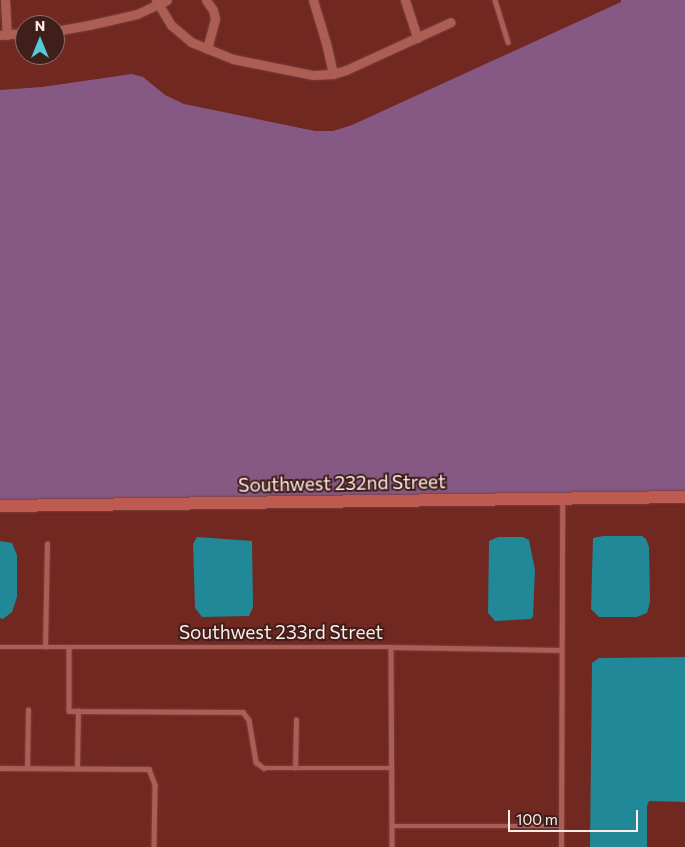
<!DOCTYPE html>
<style>
body{margin:0}
#map{position:relative;width:685px;height:847px;overflow:hidden;background:#702821;font-family:Commissioner,sans-serif}
div>[style]{position:absolute}
.green>*{inset:0;background:#865984}
.water>*{inset:0;background:#208896}
.roads{filter:drop-shadow(0 0 1px #7b3f3d) drop-shadow(0 0 1px #7b3f3d)}
.lane>*{height:4.5px;margin:-2.25px;padding:0 2.25px;transform-origin:2.25px;border-radius:2.25px;background:#ac5d54}
.street>*{height:9px;margin:-4.5px;padding:0 4.5px;transform-origin:4.5px;border-radius:4.5px;background:#ac5d54}
.secondary>*{height:12px;margin:-6px;padding:0 6px;transform-origin:6px;border-radius:6px;background:#bd5b51}
span{translate:-50% -50%;white-space:nowrap;text-align:center;line-height:1.15;-webkit-text-stroke:4px #401f1b;paint-order:stroke}
.street-label{font-size:19px;color:#feece9}
.north{position:absolute;left:15px;top:15px;width:50px;height:50px;box-sizing:border-box;background:#401f1b;border:1px solid #8c716d;border-radius:50%;rotate:0deg;font-size:14px;font-weight:700;line-height:20px;text-align:center;color:#feece9}
.north::after{content:'';display:block;margin:auto;width:18px;height:22px;background:#53cbdb;clip-path:polygon(50% 0,100% 100%,50% 72%,0 100%)}
.scale{position:absolute;left:508px;top:810px;width:130px;height:22px;box-sizing:border-box;border:2px solid #feece9;border-top:0;padding-left:6px;font-size:15px;line-height:18px;white-space:nowrap;color:#feece9;-webkit-text-stroke:4px #401f1b;paint-order:stroke}
</style>
<div id="map">
<div class="green">
<i style="clip-path:polygon(621px 0,685px 0,685px 493px,0 501px,0 90px,42px 87px,132px 74px,143px 77px,165px 95px,184px 104px,315px 131px,333px 131px,352px 125px,621px 2px)"></i>
</div>
<div class="water">
<i style="clip-path:polygon(603px 536px,642px 536px,646px 539px,649px 547px,650px 602px,647px 613px,637px 617px,599px 617px,591px 609px,593px 538px)"></i>
<i style="clip-path:polygon(197px 537px,252px 541px,253px 607px,249px 616px,202px 617px,195px 608px,193px 544px)"></i>
<i style="clip-path:polygon(498px 537px,523px 537px,529px 540px,535px 570px,533px 617px,530px 619px,495px 621px,488px 613px,489px 541px)"></i>
<i style="clip-path:polygon(0 541px,12px 543px,17px 555px,17px 597px,12px 612px,3px 619px,0 618px)"></i>
<i style="clip-path:polygon(685px 657px,685px 802px,649px 801px,647px 806px,647px 847px,590px 847px,592px 663px,599px 658px)"></i>
</div>
<div class="roads">
<div class="lane">
<i style="left:495px;top:0;width:44px;rotate:72.8deg"></i>
<i style="left:0;top:647px;width:391px"></i>
<i style="left:391px;top:647px;width:170px;rotate:1deg"></i>
<i style="left:45px;top:647px;width:103px;rotate:-88.9deg"></i>
<i style="left:69px;top:647px;width:64px;rotate:90deg"></i>
<i style="left:69px;top:711px;width:174px;rotate:0.3deg"></i>
<i style="left:243px;top:712px;width:10px;rotate:53deg"></i>
<i style="left:249px;top:720px;width:43px;rotate:80.5deg"></i>
<i style="left:256px;top:762px;width:10px;rotate:37deg"></i>
<i style="left:264px;top:768px;width:127px"></i>
<i style="left:391px;top:647px;width:200px;rotate:89.7deg"></i>
<i style="left:0;top:768px;width:149px;rotate:0.4deg"></i>
<i style="left:149px;top:769px;width:17px;rotate:69deg"></i>
<i style="left:155px;top:785px;width:62px;rotate:90.9deg"></i>
<i style="left:27px;top:768px;width:58px;rotate:-89deg"></i>
<i style="left:77px;top:768px;width:57px;rotate:-89deg"></i>
<i style="left:295px;top:768px;width:48px;rotate:-88.8deg"></i>
<i style="left:392px;top:826px;width:169px"></i>
<i style="left:561px;top:847px;width:347px;rotate:-89.8deg"></i>
</div>
<div class="street">
<i style="left:5px;top:0;width:35px;rotate:87deg"></i>
<i style="left:156px;top:0;width:29px;rotate:59deg"></i>
<i style="left:171px;top:25px;width:26px;rotate:40deg"></i>
<i style="left:191px;top:42px;width:45px;rotate:22deg"></i>
<i style="left:233px;top:59px;width:82px;rotate:11.3deg"></i>
<i style="left:313px;top:75px;width:20px;rotate:-3deg"></i>
<i style="left:333px;top:74px;width:14px;rotate:-17deg"></i>
<i style="left:346px;top:70px;width:115px;rotate:-24.6deg"></i>
<i style="left:206px;top:0;width:12px;rotate:55deg"></i>
<i style="left:213px;top:10px;width:9px;rotate:77deg"></i>
<i style="left:215px;top:19px;width:31px;rotate:105deg"></i>
<i style="left:313px;top:0;width:45px;rotate:73.2deg"></i>
<i style="left:326px;top:43px;width:32px;rotate:77deg"></i>
<i style="left:405px;top:0;width:40px;rotate:72deg"></i>
<i style="left:55px;top:31px;width:35px;rotate:-10deg"></i>
<i style="left:89px;top:25px;width:49px;rotate:-12.9deg"></i>
<i style="left:137px;top:14px;width:33px;rotate:-25deg"></i>
<i style="left:0;top:35px;width:25px;rotate:-5deg"></i>
</div>
<div class="secondary">
<i style="left:0;top:506px;width:685px;rotate:-0.75deg"></i>
</div>
</div>
<div class="street-label">
<span style="left:342px;top:483px;rotate:-1deg">Southwest 232nd Street</span>
<span style="left:281px;top:632px">Southwest 233rd Street</span>
</div>
<div class="north">N</div>
<div class="scale">100 m</div>
</div>
